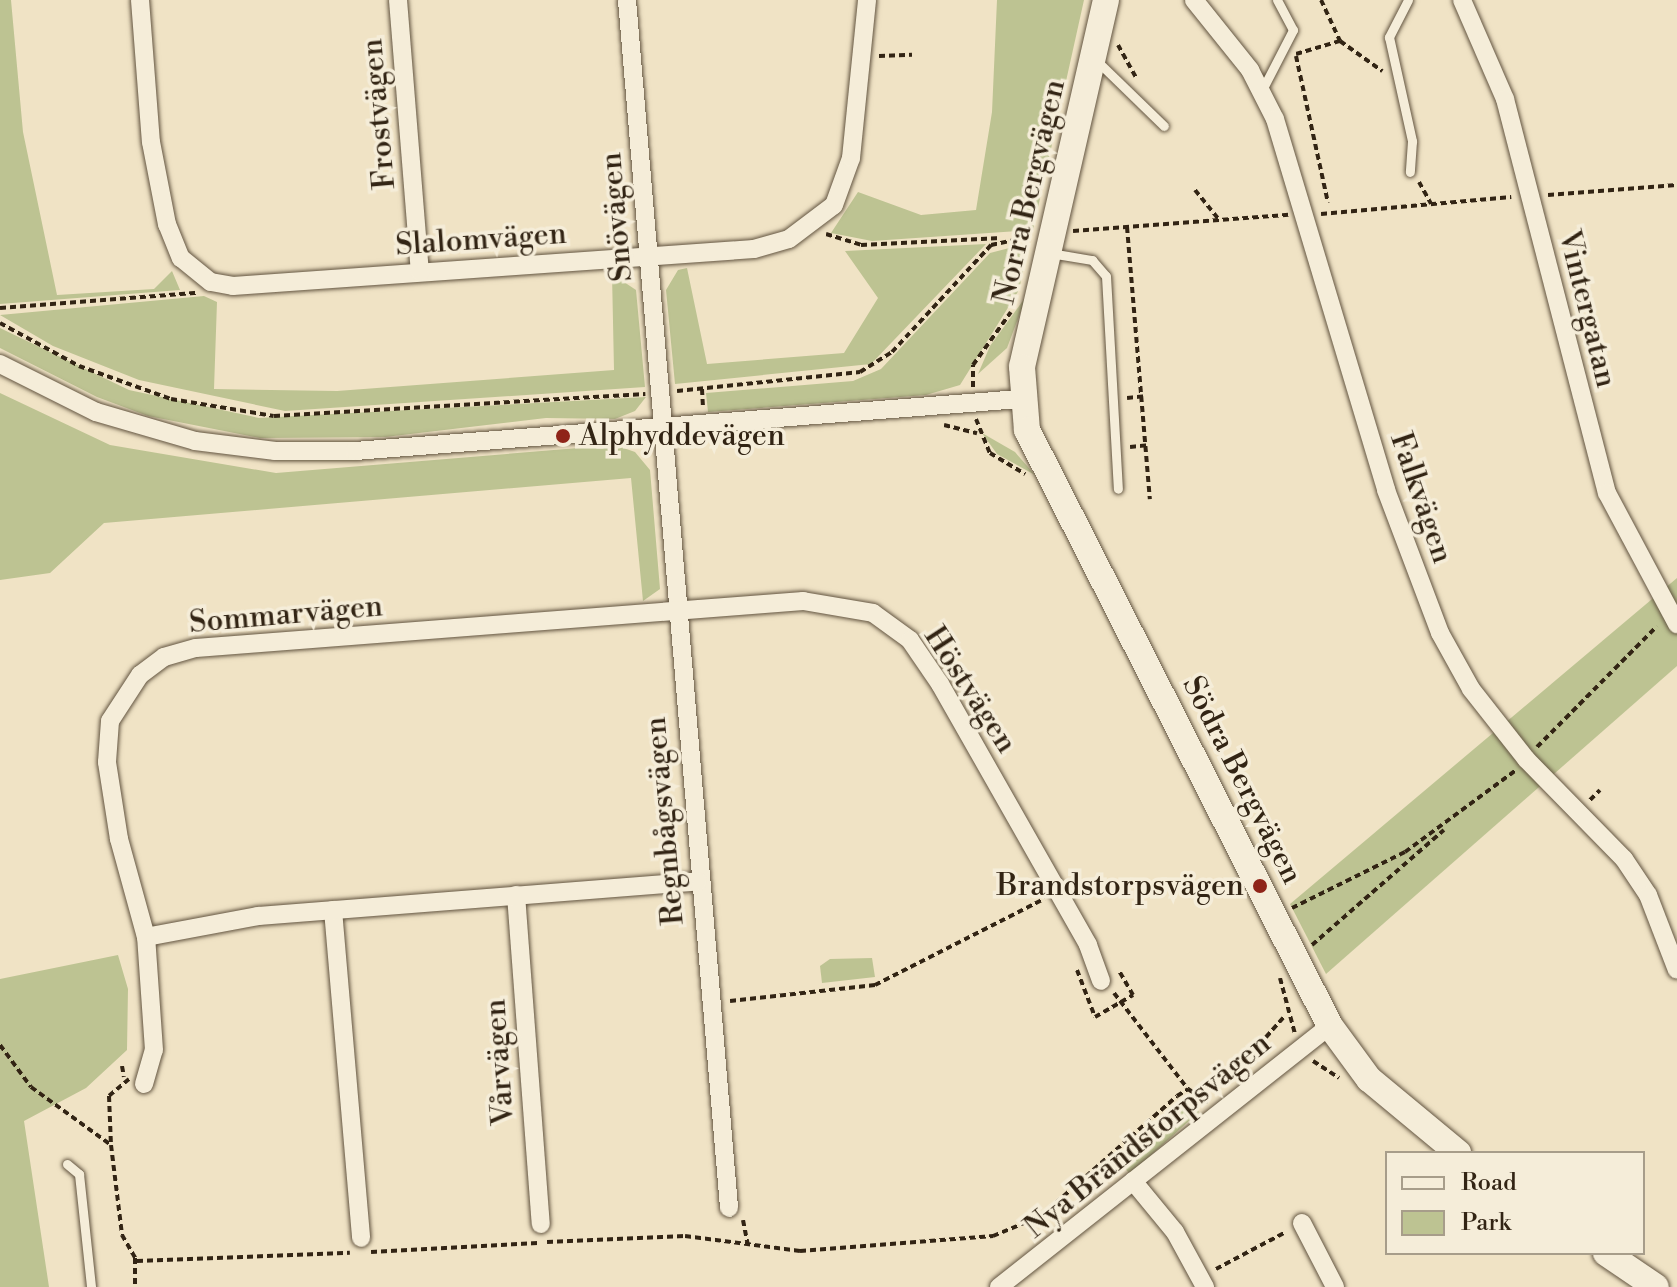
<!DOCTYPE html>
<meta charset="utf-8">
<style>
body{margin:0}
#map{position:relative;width:1677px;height:1287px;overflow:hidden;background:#f0e3c5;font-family:"Libre Bodoni",serif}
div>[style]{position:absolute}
.green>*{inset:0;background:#bdc392}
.path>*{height:4px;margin-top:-2px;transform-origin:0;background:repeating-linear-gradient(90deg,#322414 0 6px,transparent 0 10px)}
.roads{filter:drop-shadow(0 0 2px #625440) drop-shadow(0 0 2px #625440)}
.lane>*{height:9px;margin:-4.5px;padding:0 4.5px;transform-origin:4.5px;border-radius:4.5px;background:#f5edd9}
.street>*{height:18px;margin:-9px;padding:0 9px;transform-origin:9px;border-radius:9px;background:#f5edd9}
.secondary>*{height:26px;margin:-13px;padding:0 13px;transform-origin:13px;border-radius:13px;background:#f5edd9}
.dots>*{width:22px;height:22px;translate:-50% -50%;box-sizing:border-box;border:4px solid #f5edd9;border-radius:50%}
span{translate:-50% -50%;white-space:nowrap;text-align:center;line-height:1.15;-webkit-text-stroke:7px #f5edd9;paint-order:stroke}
.street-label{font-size:30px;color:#322414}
.poi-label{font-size:30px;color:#322414}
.left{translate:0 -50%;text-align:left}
.right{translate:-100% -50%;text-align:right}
.legend{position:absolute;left:1385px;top:1151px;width:260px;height:104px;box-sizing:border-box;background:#f5edd9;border:2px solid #a79d8a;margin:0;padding:10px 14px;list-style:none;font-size:24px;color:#322414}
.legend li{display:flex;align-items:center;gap:16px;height:40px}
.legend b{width:40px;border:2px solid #a79d8a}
</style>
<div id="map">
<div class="green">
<i style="clip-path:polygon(0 0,11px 0,23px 132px,57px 295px,154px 289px,172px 271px,180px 290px,0 304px)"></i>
<i style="clip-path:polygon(997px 0,1084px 0,1033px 230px,872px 241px,831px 233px,858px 192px,921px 215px,976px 210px,992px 112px)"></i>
<i style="clip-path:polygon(1029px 243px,1019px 290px,960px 385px,926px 395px,708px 412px,706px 393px,853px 381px,881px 369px,990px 253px)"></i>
<i style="clip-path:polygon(986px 244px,871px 364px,675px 384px,666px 290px,678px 270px,687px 268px,707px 364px,844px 353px,878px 298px,845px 251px)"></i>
<i style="clip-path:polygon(612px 274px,636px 290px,645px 387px,285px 411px,139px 380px,53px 346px,0 315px,204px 296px,217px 302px,214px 389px,337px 391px,614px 370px)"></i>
<i style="clip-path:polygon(1027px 295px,1007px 348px,978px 374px,990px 346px)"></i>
<i style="clip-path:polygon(0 328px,129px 390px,259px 418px,646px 397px,635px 411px,615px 419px,546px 418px,385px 437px,260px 438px,148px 416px,97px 397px,0 348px)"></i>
<i style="clip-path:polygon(0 393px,110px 445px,276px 473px,615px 445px,635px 452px,650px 470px,660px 589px,643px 601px,631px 478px,104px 523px,50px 573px,0 580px)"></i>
<i style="clip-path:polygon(982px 433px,1015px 452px,1035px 475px,997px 454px)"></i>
<i style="clip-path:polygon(1677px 578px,1677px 666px,1326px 974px,1290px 904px)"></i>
<i style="clip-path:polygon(118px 955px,128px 989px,127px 1050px,86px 1088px,24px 1121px,49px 1287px,0 1287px,0 979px)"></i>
<i style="clip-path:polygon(872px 958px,875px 977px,822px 983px,820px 966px,830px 959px)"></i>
<i style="clip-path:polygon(1190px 1098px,1199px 1112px,1130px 1174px,1120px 1163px,1122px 1152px)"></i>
</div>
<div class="path">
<i style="left:1321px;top:0;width:45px;rotate:65.1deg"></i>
<i style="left:1340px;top:41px;width:52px;rotate:35.5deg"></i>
<i style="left:1118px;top:45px;width:38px;rotate:61deg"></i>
<i style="left:1296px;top:54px;width:46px;rotate:-16.5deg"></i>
<i style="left:879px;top:56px;width:33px;rotate:-2deg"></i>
<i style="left:1296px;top:56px;width:150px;rotate:77.7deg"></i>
<i style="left:1419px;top:182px;width:25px;rotate:61deg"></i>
<i style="left:1195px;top:190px;width:38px;rotate:51deg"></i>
<i style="left:1548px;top:195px;width:129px;rotate:-4.4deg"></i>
<i style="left:1321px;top:214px;width:191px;rotate:-5.1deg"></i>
<i style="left:1127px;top:227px;width:273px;rotate:85.2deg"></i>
<i style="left:1073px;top:231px;width:216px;rotate:-4.3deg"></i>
<i style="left:826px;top:234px;width:37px;rotate:17deg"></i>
<i style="left:861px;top:245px;width:140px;rotate:-2.9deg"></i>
<i style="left:0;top:308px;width:198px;rotate:-4.4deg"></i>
<i style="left:0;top:323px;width:90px;rotate:28.6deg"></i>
<i style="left:79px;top:366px;width:98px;rotate:19.7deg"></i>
<i style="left:171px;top:399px;width:104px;rotate:9.4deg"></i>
<i style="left:274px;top:416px;width:372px;rotate:-3.4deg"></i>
<i style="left:973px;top:387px;width:22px;rotate:-90deg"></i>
<i style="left:973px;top:365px;width:65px;rotate:-54.4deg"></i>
<i style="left:702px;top:389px;width:17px;rotate:87deg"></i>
<i style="left:677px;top:391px;width:184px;rotate:-5.9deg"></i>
<i style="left:860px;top:372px;width:38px;rotate:-32deg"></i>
<i style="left:892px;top:352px;width:146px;rotate:-47.2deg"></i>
<i style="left:991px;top:245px;width:39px;rotate:-12deg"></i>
<i style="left:1127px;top:398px;width:18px;rotate:-6deg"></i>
<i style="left:976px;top:419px;width:37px;rotate:68deg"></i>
<i style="left:990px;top:453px;width:41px;rotate:31deg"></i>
<i style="left:944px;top:425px;width:34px;rotate:14deg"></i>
<i style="left:1130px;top:447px;width:18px;rotate:-6deg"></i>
<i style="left:1537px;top:747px;width:170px;rotate:-45.2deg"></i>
<i style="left:1590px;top:800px;width:14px;rotate:-45deg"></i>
<i style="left:1292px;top:908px;width:126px;rotate:-26.4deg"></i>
<i style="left:1405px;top:852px;width:137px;rotate:-36.4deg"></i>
<i style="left:1312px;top:945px;width:175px;rotate:-41.1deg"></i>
<i style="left:1077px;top:970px;width:50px;rotate:69deg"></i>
<i style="left:1095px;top:1017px;width:44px;rotate:-30.1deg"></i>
<i style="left:1133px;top:995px;width:28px;rotate:-120deg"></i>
<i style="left:1280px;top:978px;width:58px;rotate:75deg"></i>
<i style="left:1114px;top:993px;width:121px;rotate:52.4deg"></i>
<i style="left:730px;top:1001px;width:146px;rotate:-6.3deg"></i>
<i style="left:875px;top:985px;width:190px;rotate:-27deg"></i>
<i style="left:0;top:1045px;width:52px;rotate:53.6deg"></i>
<i style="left:31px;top:1087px;width:99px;rotate:35.9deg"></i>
<i style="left:1313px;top:1061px;width:31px;rotate:33deg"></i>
<i style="left:122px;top:1066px;width:11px;rotate:80deg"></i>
<i style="left:129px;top:1079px;width:26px;rotate:140deg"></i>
<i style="left:109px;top:1096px;width:49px;rotate:87.7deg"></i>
<i style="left:111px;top:1145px;width:91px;rotate:83deg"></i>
<i style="left:122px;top:1235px;width:30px;rotate:60deg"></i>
<i style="left:137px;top:1261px;width:213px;rotate:-2.2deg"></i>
<i style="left:1226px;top:1082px;width:87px;rotate:-48.3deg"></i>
<i style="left:1110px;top:1157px;width:18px;rotate:47deg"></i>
<i style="left:743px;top:1220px;width:25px;rotate:79deg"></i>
<i style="left:547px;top:1242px;width:138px;rotate:-2.5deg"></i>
<i style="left:685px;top:1236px;width:116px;rotate:7.4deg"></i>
<i style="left:800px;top:1251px;width:194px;rotate:-4.4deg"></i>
<i style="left:993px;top:1236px;width:52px;rotate:-22.6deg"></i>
<i style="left:1041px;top:1216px;width:181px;rotate:-41.4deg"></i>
<i style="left:1177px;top:1096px;width:13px;rotate:-32deg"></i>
<i style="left:1188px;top:1089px;width:24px;rotate:33deg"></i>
<i style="left:371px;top:1252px;width:167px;rotate:-3.1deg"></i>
<i style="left:135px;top:1258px;width:29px;rotate:90deg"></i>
<i style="left:1216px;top:1269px;width:79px;rotate:-27.9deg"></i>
</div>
<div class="roads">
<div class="lane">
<i style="left:1408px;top:0;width:42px;rotate:117.2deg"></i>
<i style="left:1389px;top:37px;width:107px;rotate:77.5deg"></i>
<i style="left:1412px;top:141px;width:31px;rotate:94deg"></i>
<i style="left:1095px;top:59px;width:96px;rotate:44.2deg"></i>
<i style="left:1261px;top:92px;width:70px;rotate:-62.7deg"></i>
<i style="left:1293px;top:30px;width:34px;rotate:-118deg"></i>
<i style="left:1050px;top:253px;width:43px;rotate:9.5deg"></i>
<i style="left:1092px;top:260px;width:21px;rotate:49deg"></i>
<i style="left:1106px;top:276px;width:213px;rotate:86.8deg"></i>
<i style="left:67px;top:1164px;width:16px;rotate:40deg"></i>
<i style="left:79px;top:1174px;width:114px;rotate:83.9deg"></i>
</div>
<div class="street">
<i style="left:140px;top:0;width:142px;rotate:85.6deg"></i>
<i style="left:151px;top:142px;width:84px;rotate:79deg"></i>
<i style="left:167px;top:224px;width:37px;rotate:68deg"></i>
<i style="left:181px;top:258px;width:38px;rotate:39deg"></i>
<i style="left:211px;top:282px;width:22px;rotate:10deg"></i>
<i style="left:233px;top:286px;width:522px;rotate:-4.06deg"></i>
<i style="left:754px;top:249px;width:36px;rotate:-16deg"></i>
<i style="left:789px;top:239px;width:56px;rotate:-37.1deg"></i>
<i style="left:834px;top:205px;width:50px;rotate:-70.1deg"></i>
<i style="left:851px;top:158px;width:159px;rotate:-84.2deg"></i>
<i style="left:398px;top:0;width:273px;rotate:85.4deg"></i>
<i style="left:627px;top:0;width:1212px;rotate:85.17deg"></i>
<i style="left:1194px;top:0;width:90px;rotate:51.3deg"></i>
<i style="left:1250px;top:70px;width:55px;rotate:63deg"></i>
<i style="left:1275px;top:119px;width:387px;rotate:73.3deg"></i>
<i style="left:1386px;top:490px;width:153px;rotate:69.3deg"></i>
<i style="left:1440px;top:633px;width:64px;rotate:61deg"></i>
<i style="left:1471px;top:689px;width:89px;rotate:51.8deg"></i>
<i style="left:1526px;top:759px;width:140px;rotate:45.6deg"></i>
<i style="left:1624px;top:859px;width:43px;rotate:56.3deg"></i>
<i style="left:1648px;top:895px;width:80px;rotate:68.9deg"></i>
<i style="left:1462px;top:0;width:108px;rotate:66.5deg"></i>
<i style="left:1505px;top:99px;width:407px;rotate:75.5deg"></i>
<i style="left:1607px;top:493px;width:149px;rotate:61.9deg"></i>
<i style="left:0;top:364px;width:107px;rotate:26.6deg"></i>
<i style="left:96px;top:412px;width:103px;rotate:16.3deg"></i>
<i style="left:195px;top:441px;width:81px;rotate:7.1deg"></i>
<i style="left:275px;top:451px;width:80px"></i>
<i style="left:355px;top:451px;width:667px;rotate:-4.47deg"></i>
<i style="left:516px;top:895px;width:330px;rotate:85.7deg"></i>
<i style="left:333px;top:910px;width:329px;rotate:85.1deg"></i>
<i style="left:146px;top:937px;width:114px;rotate:-10.6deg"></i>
<i style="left:258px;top:916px;width:441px;rotate:-4.5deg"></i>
<i style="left:144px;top:1084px;width:35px;rotate:-74deg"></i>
<i style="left:154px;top:1050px;width:113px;rotate:-94deg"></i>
<i style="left:146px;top:937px;width:102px;rotate:-105.4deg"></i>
<i style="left:119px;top:839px;width:78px;rotate:-98.9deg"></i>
<i style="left:107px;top:762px;width:41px;rotate:-85.8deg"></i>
<i style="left:110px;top:721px;width:55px;rotate:-56.9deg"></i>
<i style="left:140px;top:675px;width:30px;rotate:-37deg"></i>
<i style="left:164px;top:657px;width:33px;rotate:-16deg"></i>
<i style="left:196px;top:648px;width:609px;rotate:-4.43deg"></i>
<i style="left:803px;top:601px;width:71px;rotate:9.7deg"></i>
<i style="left:873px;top:613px;width:46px;rotate:36.1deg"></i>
<i style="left:910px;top:640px;width:53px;rotate:55.7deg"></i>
<i style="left:940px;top:684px;width:300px;rotate:60.4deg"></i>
<i style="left:1088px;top:945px;width:38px;rotate:70deg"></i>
<i style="left:1133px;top:1181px;width:66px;rotate:50.5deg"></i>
<i style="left:1175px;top:1232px;width:63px;rotate:61.4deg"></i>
<i style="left:1302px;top:1223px;width:72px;rotate:62.7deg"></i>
<i style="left:999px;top:1287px;width:422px;rotate:-38.3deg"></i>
</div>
<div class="secondary">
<i style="left:1106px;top:0;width:376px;rotate:102.9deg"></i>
<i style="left:1022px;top:367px;width:63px;rotate:85.5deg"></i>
<i style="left:1027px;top:430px;width:669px;rotate:63.05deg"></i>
<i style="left:1330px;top:1026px;width:66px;rotate:53.7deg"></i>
<i style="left:1369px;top:1079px;width:116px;rotate:39.7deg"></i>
<i style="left:1606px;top:1253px;width:60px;rotate:34.2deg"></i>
</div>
</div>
<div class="dots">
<i style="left:563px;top:436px;background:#8f2418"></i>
<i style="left:1260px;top:886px;background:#8f2418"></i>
</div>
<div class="street-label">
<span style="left:379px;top:114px;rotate:-95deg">Frostvägen</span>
<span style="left:1030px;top:192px;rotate:-77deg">Norra Bergvägen</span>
<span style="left:617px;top:217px;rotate:-95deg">Snövägen</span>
<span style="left:481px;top:240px;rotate:-4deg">Slalomvägen</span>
<span style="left:1587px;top:309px;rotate:76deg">Vintergatan</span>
<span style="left:1421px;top:498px;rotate:71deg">Falkvägen</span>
<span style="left:286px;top:615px;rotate:-5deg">Sommarvägen</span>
<span style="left:970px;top:690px;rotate:57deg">Höstvägen</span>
<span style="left:1242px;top:780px;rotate:63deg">Södra Bergvägen</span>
<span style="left:665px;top:821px;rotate:-95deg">Regnbågsvägen</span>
<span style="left:500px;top:1062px;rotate:-94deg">Vårvägen</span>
<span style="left:1148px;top:1136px;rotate:-39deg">Nya Brandstorpsvägen</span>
</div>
<div class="poi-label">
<span class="left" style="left:579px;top:436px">Alphyddevägen</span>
<span class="right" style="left:1244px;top:886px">Brandstorpsvägen</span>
</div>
<ul class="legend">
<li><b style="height:10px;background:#f5edd9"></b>Road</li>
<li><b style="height:22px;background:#bdc392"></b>Park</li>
</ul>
</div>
